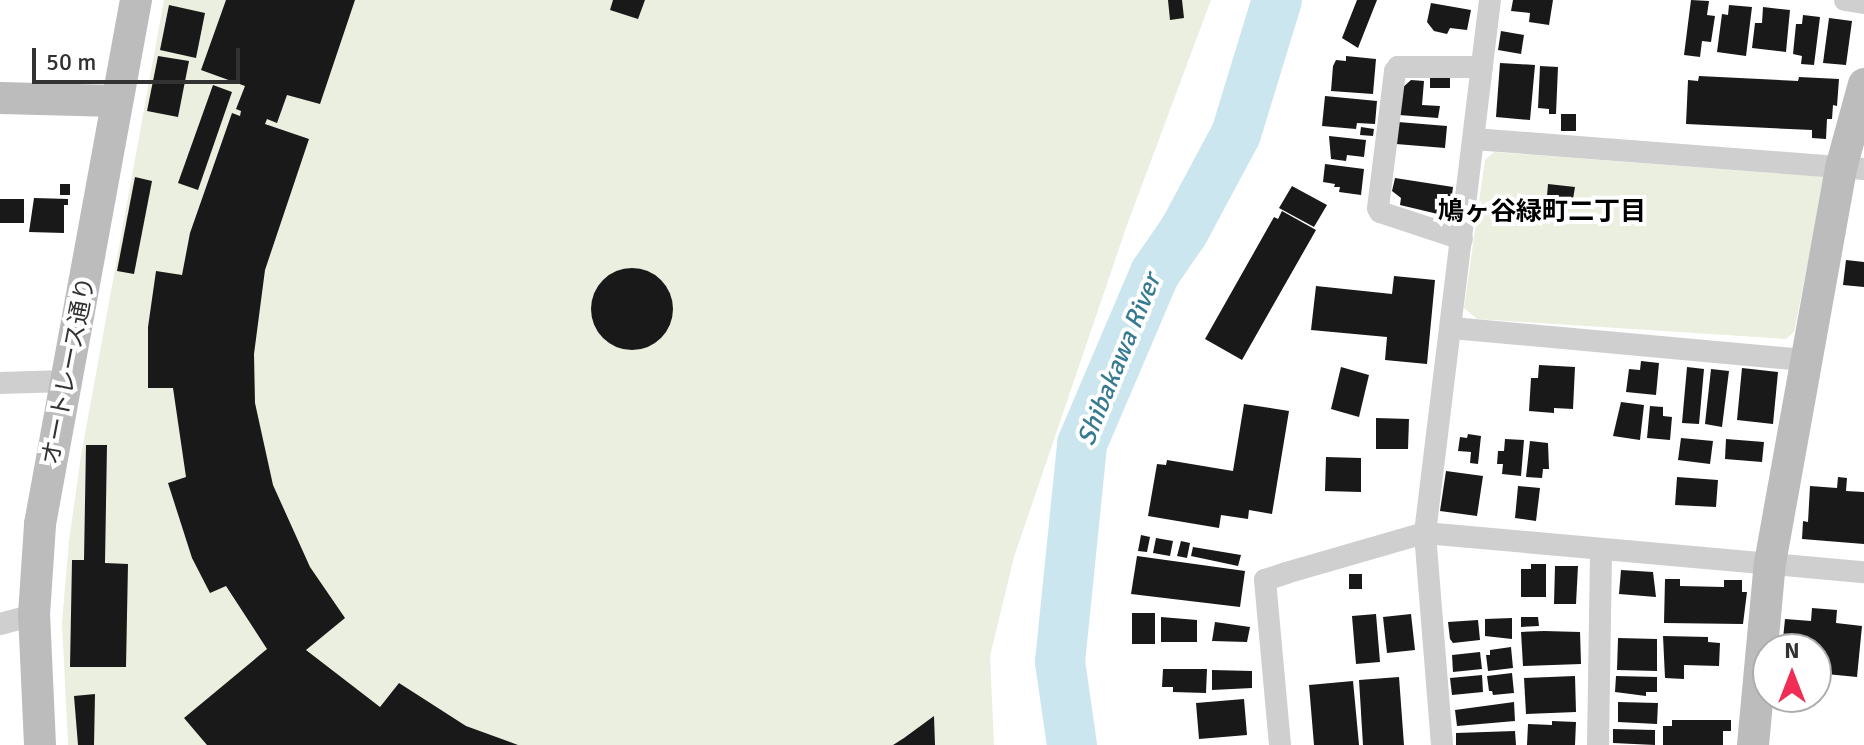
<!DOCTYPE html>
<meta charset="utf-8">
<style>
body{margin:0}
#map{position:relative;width:1864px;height:745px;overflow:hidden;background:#fff;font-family:Signika,"Noto Sans JP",sans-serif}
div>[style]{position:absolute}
.green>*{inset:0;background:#eaefdf}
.river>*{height:50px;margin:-25px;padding:0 25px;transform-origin:25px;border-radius:25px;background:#cbe6ef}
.building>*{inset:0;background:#191919}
.round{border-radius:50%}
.street>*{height:22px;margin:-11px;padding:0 11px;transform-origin:11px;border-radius:11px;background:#cfcfcf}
.secondary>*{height:32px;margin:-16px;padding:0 16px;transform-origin:16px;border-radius:16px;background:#bcbcbc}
span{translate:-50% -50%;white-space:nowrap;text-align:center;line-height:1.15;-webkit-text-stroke:8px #fff;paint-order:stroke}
.street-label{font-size:24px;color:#323232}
.neighbourhood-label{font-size:26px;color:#000;font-weight:700}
.water-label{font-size:26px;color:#377b93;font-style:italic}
.north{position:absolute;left:1752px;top:633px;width:80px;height:80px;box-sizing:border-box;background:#fff;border:2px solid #adadad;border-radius:50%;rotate:0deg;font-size:22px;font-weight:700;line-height:32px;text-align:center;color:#323232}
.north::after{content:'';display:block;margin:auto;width:28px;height:36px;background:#f02d54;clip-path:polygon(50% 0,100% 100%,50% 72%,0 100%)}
.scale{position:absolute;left:32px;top:48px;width:208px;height:36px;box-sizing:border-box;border:4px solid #323232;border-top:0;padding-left:10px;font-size:24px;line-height:28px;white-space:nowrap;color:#323232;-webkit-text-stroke:6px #fff;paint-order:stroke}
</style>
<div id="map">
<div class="green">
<i style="clip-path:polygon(164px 0,1211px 0,1127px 225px,1014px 557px,990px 656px,994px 745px,68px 745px,62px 622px,69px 541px,81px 456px)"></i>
<i style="clip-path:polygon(1494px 152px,1825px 177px,1794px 332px,1786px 339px,1477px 319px,1464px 308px,1485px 160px)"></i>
</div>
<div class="river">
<i style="left:1072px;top:745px;width:84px;rotate:-98.2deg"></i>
<i style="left:1060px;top:662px;width:219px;rotate:-84.2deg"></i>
<i style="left:1082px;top:444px;width:186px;rotate:-66.9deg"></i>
<i style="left:1155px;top:273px;width:51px;rotate:-55.4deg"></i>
<i style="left:1184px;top:231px;width:110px;rotate:-61.8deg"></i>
<i style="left:1236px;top:134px;width:140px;rotate:-73deg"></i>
</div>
<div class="building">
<i style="clip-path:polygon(226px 0,355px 0,320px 104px,287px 95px,277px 123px,267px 119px,265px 124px,309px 139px,265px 270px,254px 354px,255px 403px,273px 485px,310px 567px,345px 618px,306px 650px,380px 707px,399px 683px,466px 726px,518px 745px,207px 745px,184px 718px,267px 649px,226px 586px,210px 593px,192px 558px,168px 483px,186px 477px,173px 388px,148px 388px,148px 327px,156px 271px,182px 275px,190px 233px,232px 113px,240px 116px,241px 111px,236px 109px,245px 86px,201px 70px)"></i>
<i style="clip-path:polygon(613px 0,645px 0,638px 19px,610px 10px)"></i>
<i style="clip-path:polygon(1168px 0,1182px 0,1184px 18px,1170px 20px)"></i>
<i style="clip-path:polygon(1357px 0,1377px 0,1358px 48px,1342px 38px)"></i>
<i style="clip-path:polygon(1513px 0,1553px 0,1549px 25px,1529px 22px,1530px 13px,1511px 11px)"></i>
<i style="clip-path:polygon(1691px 0,1709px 1px,1707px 15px,1715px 16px,1711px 42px,1702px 41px,1700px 57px,1684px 55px)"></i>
<i style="clip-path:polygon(1431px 3px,1471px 10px,1467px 30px,1450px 28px,1447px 34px,1434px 31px,1427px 22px)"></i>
<i style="clip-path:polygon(169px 5px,205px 13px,196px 58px,160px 50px)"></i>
<i style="clip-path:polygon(1729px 5px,1752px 7px,1746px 56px,1717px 52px,1722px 14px,1728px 15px)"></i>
<i style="clip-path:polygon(1763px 7px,1790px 10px,1786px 52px,1752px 48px,1755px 23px,1762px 23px)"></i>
<i style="clip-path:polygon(1803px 15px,1820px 17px,1814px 65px,1801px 64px,1802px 56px,1793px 54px,1796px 24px,1802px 24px)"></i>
<i style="clip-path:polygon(1829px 18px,1852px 21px,1846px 65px,1823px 63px)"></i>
<i style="clip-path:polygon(1501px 31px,1524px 35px,1521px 54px,1498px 50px)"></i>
<i style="clip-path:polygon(158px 56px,189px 61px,178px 117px,147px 111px)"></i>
<i style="clip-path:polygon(1346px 56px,1376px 59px,1373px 94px,1331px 91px,1333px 66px,1336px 60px,1346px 61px)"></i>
<i style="clip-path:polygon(1500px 63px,1535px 65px,1530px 120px,1496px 117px)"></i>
<i style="clip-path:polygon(1540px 66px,1558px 67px,1556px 114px,1549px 114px,1549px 109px,1538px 108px)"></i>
<i style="clip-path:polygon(1699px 76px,1798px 81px,1799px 77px,1839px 79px,1837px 106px,1833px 105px,1832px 119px,1827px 119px,1826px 139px,1812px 138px,1812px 130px,1686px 124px,1688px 80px,1698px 81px)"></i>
<i style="clip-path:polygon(1430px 78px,1450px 78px,1450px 88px,1430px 88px)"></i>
<i style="clip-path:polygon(1411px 80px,1424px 81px,1422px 105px,1440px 106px,1438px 118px,1399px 115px,1402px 88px)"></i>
<i style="clip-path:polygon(213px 85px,232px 92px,198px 190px,178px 183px)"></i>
<i style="clip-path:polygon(1325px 96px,1377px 101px,1375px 124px,1357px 123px,1356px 129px,1322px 126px)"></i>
<i style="clip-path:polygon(1561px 114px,1576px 114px,1576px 131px,1561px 131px)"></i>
<i style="clip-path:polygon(1398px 122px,1447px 126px,1445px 148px,1396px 144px)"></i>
<i style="clip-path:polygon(1361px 127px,1374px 129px,1373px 136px,1360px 135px)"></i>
<i style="clip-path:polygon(1329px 136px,1366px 140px,1364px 157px,1347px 155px,1346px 161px,1331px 159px)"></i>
<i style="clip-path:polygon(1325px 164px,1364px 169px,1361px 195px,1339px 192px,1340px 187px,1334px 187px,1335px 184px,1323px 182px)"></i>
<i style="clip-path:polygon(135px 177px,152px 181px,134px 274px,117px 271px)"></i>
<i style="clip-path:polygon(1395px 178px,1453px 187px,1450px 210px,1443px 210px,1442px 215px,1400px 205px,1401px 198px,1392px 191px)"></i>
<i style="clip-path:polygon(60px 184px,70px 184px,70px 195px,60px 195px)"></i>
<i style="clip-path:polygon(1548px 184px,1575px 187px,1573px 199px,1547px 196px)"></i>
<i style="clip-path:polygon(1292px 186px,1327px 205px,1314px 227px,1279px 208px)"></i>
<i style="clip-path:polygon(34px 198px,68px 199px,68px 205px,64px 205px,64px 233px,29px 232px)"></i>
<i style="clip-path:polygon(0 199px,24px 199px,24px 223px,0 223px)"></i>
<i style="clip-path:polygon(1282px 211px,1316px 230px,1242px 360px,1205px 339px,1274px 217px,1278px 219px)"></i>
<i style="clip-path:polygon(1846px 260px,1864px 262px,1864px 287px,1843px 285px)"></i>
<i class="round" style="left:591px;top:268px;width:82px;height:82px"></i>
<i style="clip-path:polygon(1394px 276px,1435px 280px,1427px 364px,1385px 360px,1387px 337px,1311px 330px,1316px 286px,1392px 294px)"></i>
<i style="clip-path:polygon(1641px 361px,1659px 363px,1656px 395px,1626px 392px,1629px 369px,1640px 370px)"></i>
<i style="clip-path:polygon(1539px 365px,1575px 367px,1573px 409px,1554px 408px,1554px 413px,1529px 411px,1531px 378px,1538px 378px)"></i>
<i style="clip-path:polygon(1341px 367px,1369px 375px,1359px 417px,1331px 409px)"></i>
<i style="clip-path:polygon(1687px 367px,1704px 369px,1699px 424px,1682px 423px)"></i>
<i style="clip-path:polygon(1742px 368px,1778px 372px,1773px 424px,1737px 420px)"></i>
<i style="clip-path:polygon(1711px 369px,1729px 371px,1722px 427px,1705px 424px)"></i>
<i style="clip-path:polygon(1621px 402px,1644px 405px,1640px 440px,1613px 436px)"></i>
<i style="clip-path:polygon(1244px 404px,1289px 411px,1272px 514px,1249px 510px,1248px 519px,1221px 515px,1219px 528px,1148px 516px,1157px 464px,1166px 465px,1167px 460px,1233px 471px)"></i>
<i style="clip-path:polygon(1650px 406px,1663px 407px,1663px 416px,1672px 417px,1670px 440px,1647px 438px)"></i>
<i style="clip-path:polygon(1376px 418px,1409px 419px,1408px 449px,1376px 449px)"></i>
<i style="clip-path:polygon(1468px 434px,1481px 436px,1478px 464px,1470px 463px,1471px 452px,1458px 451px,1460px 437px,1467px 438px)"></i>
<i style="clip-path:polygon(1681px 438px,1713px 441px,1710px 464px,1678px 460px)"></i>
<i style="clip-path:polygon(1505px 439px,1524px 440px,1521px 476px,1502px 474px,1503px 464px,1497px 464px,1498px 451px,1504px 451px)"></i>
<i style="clip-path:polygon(1726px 439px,1764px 442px,1762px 462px,1725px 459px)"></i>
<i style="clip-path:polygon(1530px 441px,1548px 443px,1549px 469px,1543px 469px,1542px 478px,1526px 477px)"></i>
<i style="clip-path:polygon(86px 445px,107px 445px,105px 563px,128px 564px,126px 667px,70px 667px,72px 560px,84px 560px)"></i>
<i style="clip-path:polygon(1326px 457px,1361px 458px,1361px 492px,1325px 491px)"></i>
<i style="clip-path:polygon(1446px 471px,1483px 476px,1477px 516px,1440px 511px)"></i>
<i style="clip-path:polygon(1677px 477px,1718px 480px,1716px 507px,1675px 505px)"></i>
<i style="clip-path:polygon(1838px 477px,1847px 478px,1846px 491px,1864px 492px,1864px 544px,1802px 539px,1803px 521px,1808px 522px,1810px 486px,1837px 488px)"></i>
<i style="clip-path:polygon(1518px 486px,1540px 488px,1536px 521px,1515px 518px)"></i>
<i style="clip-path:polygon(1141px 535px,1150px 537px,1147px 552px,1138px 551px)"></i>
<i style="clip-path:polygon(1156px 538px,1173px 541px,1170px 556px,1153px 553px)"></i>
<i style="clip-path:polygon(1181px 541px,1190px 543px,1187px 558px,1177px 556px)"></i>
<i style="clip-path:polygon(1193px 547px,1241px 555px,1238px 566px,1191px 556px)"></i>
<i style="clip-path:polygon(1137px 556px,1245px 571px,1240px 607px,1131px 594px)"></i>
<i style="clip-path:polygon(1531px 564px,1546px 564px,1546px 597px,1521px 597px,1521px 569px,1531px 569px)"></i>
<i style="clip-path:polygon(1555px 566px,1578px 566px,1576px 604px,1554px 604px)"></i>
<i style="clip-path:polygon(1621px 570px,1653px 572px,1656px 597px,1619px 594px)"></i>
<i style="clip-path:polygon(1349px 574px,1362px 574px,1362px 589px,1349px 589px)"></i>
<i style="clip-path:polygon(1665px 579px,1680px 579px,1680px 586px,1724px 587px,1724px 580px,1742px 580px,1742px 592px,1747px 592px,1743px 624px,1664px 623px)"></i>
<i style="clip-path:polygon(1812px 608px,1837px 610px,1836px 623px,1862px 626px,1857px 677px,1816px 673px,1816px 649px,1782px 649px,1785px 619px,1811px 621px)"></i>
<i style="clip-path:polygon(1132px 613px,1155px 613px,1155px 644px,1132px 644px)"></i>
<i style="clip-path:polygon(1376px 614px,1380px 662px,1356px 664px,1352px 616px)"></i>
<i style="clip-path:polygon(1411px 614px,1415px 650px,1387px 653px,1383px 617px)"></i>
<i style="clip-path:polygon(1161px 617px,1197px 620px,1197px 642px,1161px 642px)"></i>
<i style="clip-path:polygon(1521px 617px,1538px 617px,1539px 626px,1521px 627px)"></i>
<i style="clip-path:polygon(1512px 618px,1512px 639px,1485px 636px,1485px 619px)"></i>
<i style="clip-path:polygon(1478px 620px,1480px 640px,1453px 643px,1450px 639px,1448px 622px)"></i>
<i style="clip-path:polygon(1215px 622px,1250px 627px,1247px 642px,1212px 641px)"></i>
<i style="clip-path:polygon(1544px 631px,1580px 632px,1581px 664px,1523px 666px,1521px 632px)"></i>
<i style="clip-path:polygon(1663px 636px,1708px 637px,1708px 642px,1720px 643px,1719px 666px,1684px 665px,1684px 679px,1665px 678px)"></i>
<i style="clip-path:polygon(1618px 638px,1657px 639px,1657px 671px,1617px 670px)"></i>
<i style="clip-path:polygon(1511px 647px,1513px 668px,1488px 671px,1486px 655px,1490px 655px,1490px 650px)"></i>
<i style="clip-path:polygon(1480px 652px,1482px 669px,1453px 672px,1452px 655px)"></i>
<i style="clip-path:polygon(1163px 669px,1207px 669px,1206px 693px,1173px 692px,1173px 687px,1162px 687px)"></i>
<i style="clip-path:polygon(1212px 670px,1252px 671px,1252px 688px,1212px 690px)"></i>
<i style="clip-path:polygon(1512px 673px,1514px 693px,1493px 695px,1492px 691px,1489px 691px,1487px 676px)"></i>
<i style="clip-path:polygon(1482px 675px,1483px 692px,1452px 695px,1450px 678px)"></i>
<i style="clip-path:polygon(1575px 676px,1576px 712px,1526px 714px,1524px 678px)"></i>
<i style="clip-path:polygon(1616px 676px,1657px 677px,1657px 692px,1646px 692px,1646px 696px,1615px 692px)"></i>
<i style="clip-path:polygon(1399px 677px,1404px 745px,1363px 745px,1359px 680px)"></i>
<i style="clip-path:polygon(1353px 681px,1359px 745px,1314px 745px,1309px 685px)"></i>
<i style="clip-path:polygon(95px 694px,94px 745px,78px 745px,74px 696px)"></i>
<i style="clip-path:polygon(1244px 699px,1247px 735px,1199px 739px,1196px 703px)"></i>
<i style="clip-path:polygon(1514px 702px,1515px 721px,1457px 726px,1455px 710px)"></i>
<i style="clip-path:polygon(1618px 702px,1658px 703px,1657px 724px,1618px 722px)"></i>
<i style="clip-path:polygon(934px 716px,935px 745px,893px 745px,904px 738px)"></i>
<i style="clip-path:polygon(1672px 720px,1731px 720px,1731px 731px,1723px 731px,1723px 745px,1663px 745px,1663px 726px,1672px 726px)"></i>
<i style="clip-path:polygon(1552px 721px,1576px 722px,1575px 745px,1527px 745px,1528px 724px,1552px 725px)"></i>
<i style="clip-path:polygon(1613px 729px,1655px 730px,1655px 745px,1613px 743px)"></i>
<i style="clip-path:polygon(1515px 731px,1516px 745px,1456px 745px,1456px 733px)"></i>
</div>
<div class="street">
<i style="left:1845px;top:0;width:19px;rotate:9deg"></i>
<i style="left:1474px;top:139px;width:391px;rotate:4.4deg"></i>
<i style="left:1462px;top:239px;width:86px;rotate:-161.8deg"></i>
<i style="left:1380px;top:212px;width:4px;rotate:-117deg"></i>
<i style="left:1378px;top:208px;width:138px;rotate:-82.9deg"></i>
<i style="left:1395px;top:71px;width:5px;rotate:-53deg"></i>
<i style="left:1398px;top:67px;width:84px"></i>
<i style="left:1452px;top:328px;width:356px;rotate:5.2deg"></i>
<i style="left:0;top:383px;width:66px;rotate:-1.7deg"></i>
<i style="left:0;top:624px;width:35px;rotate:-15deg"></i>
<i style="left:1280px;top:745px;width:166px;rotate:-95.2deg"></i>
<i style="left:1265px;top:580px;width:22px;rotate:-18deg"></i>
<i style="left:1286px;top:573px;width:145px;rotate:-16.1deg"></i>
<i style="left:1425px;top:533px;width:441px;rotate:5.1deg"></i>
<i style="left:1442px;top:745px;width:213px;rotate:-94.6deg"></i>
<i style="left:1425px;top:533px;width:537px;rotate:-83.05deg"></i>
<i style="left:1598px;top:745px;width:196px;rotate:-89.1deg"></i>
</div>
<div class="secondary">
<i style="left:0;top:98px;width:117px;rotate:1.5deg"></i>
<i style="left:40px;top:745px;width:130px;rotate:-92.6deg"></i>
<i style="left:34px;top:615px;width:91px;rotate:-86.2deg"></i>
<i style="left:40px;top:524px;width:533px;rotate:-79.62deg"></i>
<i style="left:1753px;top:745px;width:183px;rotate:-84.7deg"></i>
<i style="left:1770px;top:563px;width:401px;rotate:-79.8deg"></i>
<i style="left:1841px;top:168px;width:87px;rotate:-74.7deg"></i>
</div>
<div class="street-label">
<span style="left:69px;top:371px;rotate:-79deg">オートレース通り</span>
</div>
<div class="neighbourhood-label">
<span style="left:1542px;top:213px">鳩ヶ谷緑町二丁目</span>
</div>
<div class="water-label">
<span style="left:1120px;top:360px;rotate:-68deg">Shibakawa River</span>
</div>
<div class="north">N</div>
<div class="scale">50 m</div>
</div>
